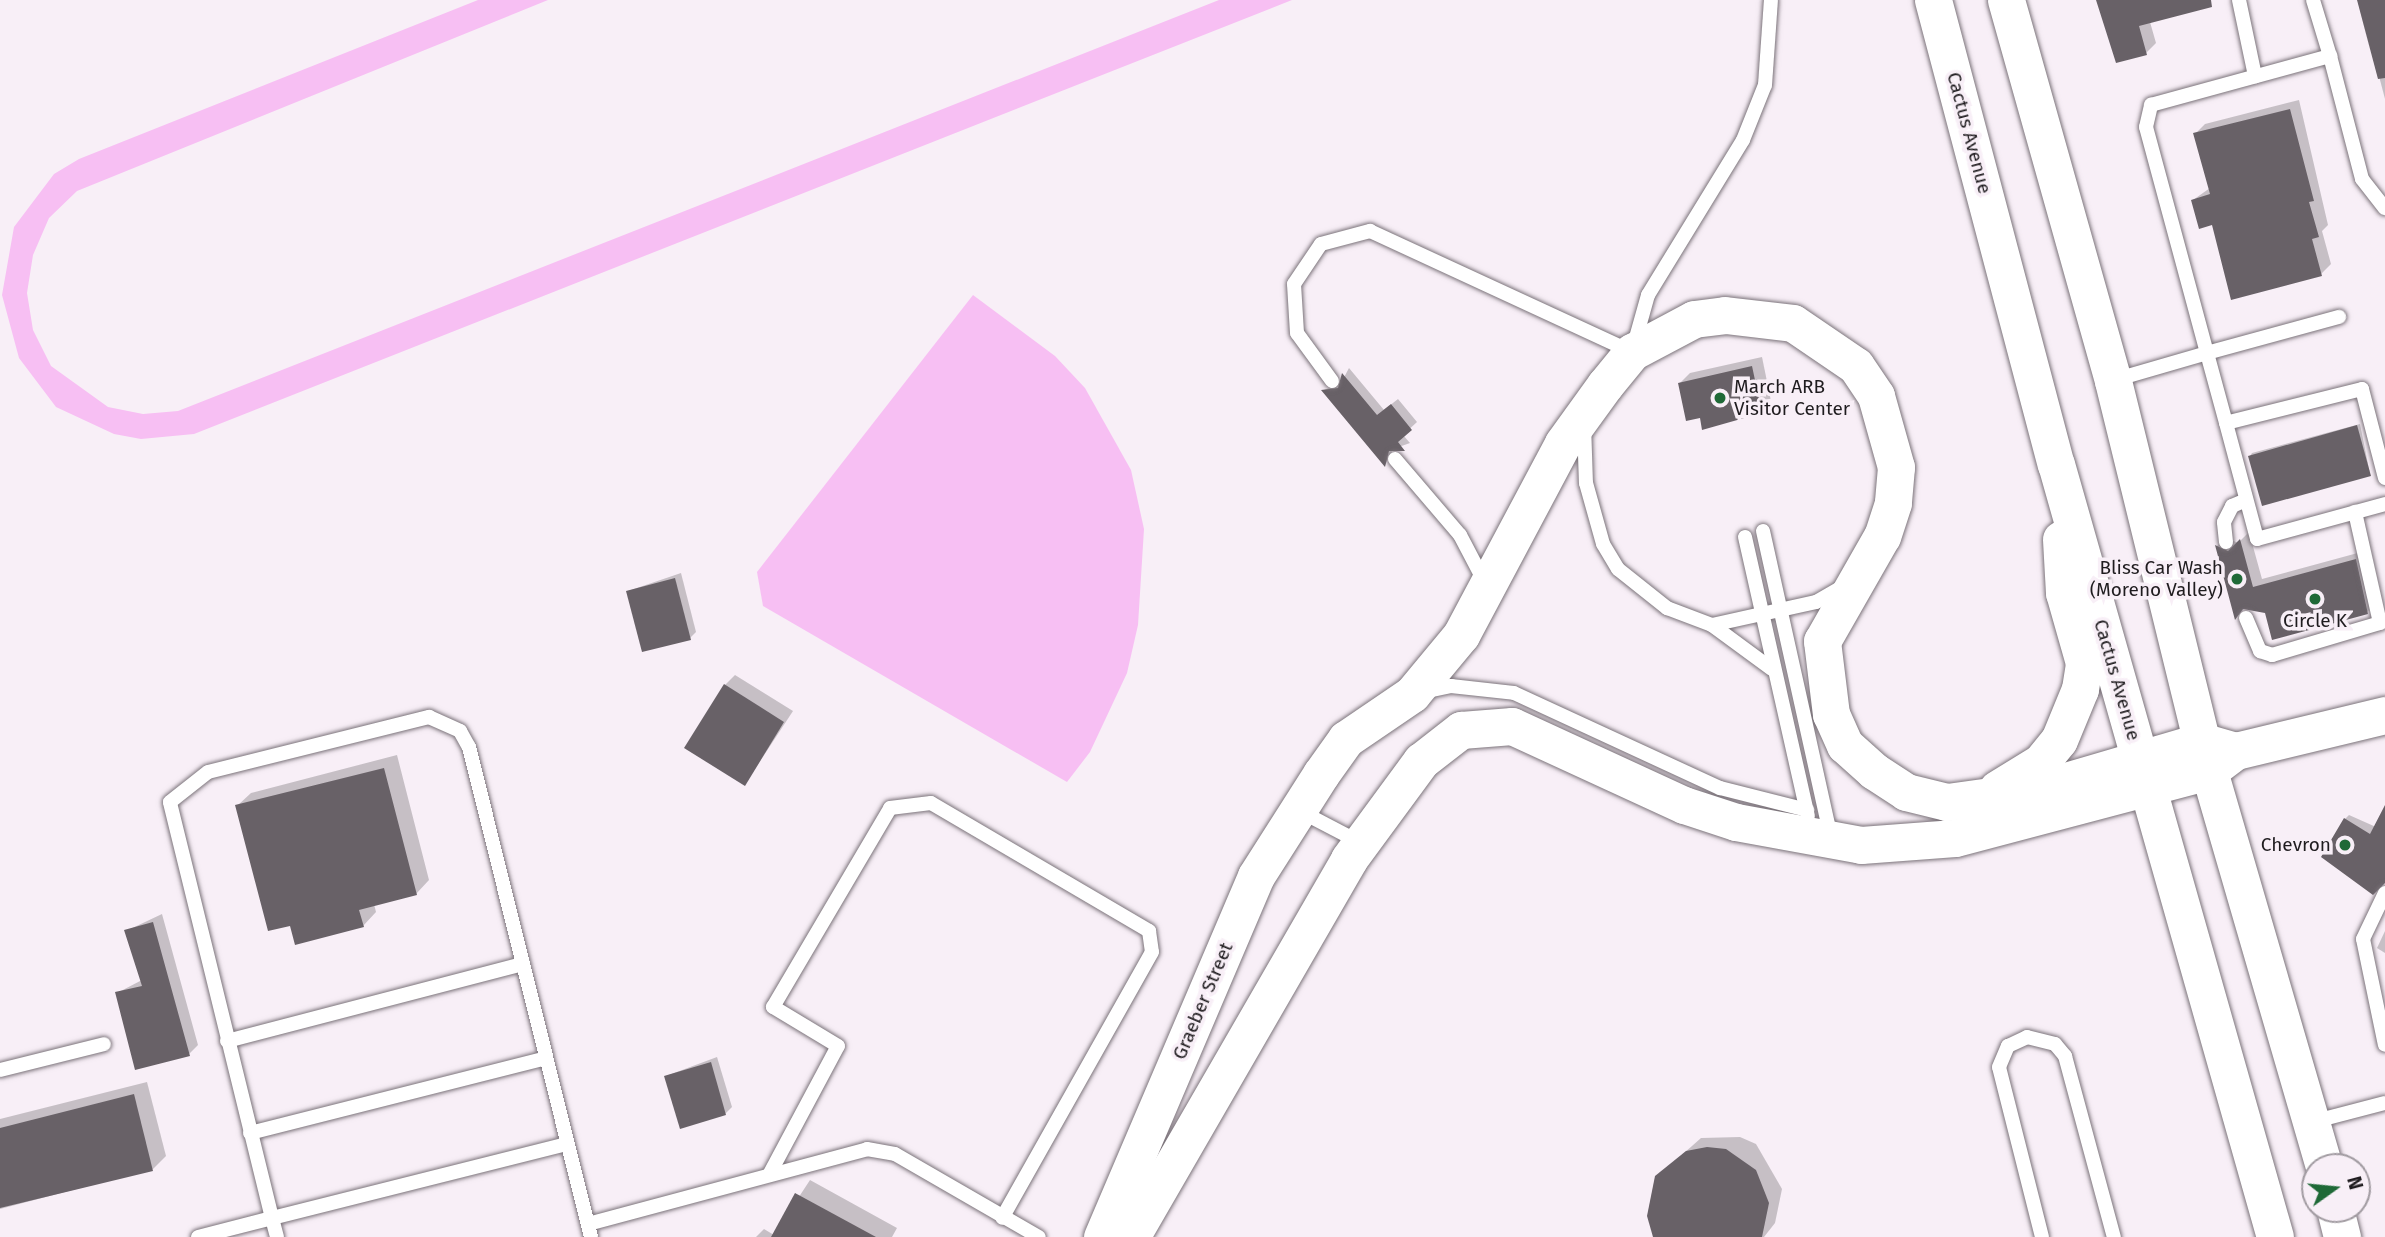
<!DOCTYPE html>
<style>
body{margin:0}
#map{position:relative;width:2385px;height:1237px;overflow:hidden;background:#f8eff7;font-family:"Fira Sans",sans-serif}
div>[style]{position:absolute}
.green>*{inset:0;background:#f7bff3}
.shadow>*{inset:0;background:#0003}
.building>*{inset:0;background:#686167}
.roads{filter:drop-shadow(0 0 2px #7b737a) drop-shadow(0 0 2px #7b737a)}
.lane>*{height:14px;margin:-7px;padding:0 7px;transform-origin:7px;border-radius:7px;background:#fff}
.secondary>*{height:37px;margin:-18.5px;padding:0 18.5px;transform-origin:18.5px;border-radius:18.5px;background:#fff}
.dots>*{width:19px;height:19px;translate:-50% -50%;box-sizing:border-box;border:4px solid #f8eff7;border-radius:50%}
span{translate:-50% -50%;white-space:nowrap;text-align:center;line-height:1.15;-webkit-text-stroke:7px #f8eff7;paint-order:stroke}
.street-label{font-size:19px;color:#1f1c1f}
.poi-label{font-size:19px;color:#1f1c1f}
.left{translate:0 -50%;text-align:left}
.right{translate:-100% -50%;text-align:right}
.north{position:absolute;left:2301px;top:1153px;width:70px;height:70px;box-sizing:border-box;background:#f8eff7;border:2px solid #a19ba1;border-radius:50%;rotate:75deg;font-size:19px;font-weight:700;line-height:28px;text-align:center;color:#1f1c1f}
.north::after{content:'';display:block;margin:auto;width:24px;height:32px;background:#1f6937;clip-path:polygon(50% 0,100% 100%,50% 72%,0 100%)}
</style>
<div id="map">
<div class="green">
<i style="clip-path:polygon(478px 0,548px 0,77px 191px,49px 218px,33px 255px,27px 293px,33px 330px,51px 366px,108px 407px,143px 414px,178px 411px,1219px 0,1292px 0,194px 434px,141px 439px,114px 434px,56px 407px,19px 358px,2px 295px,14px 227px,54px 174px,79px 159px)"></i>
<i style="clip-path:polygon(973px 295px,1055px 356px,1085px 388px,1131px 470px,1144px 529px,1138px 625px,1127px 673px,1090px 752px,1067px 782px,763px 606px,757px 572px)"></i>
</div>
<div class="shadow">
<i style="clip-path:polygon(2099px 0,2203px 0,2150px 22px,2156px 43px,2146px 53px)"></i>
<i style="clip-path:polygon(2359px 0,2385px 0,2385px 99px)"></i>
<i style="clip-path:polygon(2299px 100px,2328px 225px,2322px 231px,2331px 264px,2321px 274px,2213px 223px,2193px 200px,2210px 188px,2195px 134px,2205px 124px)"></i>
<i style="clip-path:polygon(1762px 357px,1771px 401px,1761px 412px,1680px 383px,1690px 373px)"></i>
<i style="clip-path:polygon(1349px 368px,1384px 410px,1398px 399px,1417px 422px,1403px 435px,1410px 443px,1393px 449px,1385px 465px,1324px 390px,1341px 383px)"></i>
<i style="clip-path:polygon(2360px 424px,2370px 474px,2250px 456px,2252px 453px)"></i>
<i style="clip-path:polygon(2249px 532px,2262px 579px,2365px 551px,2376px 603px,2367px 612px,2245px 608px,2236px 617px,2217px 546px,2225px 537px,2238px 543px)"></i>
<i style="clip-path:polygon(681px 573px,696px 632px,690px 638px,628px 591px)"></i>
<i style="clip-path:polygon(735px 675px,793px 711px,745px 784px,725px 685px)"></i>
<i style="clip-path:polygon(397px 755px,429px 880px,416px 894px,374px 904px,376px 912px,363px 926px,291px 924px,237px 806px,251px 793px)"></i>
<i style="clip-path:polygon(2349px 815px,2385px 831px,2385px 884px,2345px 819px)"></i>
<i style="clip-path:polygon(162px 914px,198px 1045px,189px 1054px,117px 993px,142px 980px,126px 931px)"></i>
<i style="clip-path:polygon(2385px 931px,2385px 953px,2377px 948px)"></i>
<i style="clip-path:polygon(717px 1057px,732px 1107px,725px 1114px,666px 1076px)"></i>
<i style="clip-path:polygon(147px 1082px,166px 1156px,153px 1169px,0 1209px,0 1119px)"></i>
<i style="clip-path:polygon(1740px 1137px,1756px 1144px,1782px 1189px,1775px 1223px,1764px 1237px,1659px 1237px,1657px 1177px,1701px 1138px)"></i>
<i style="clip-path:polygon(810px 1180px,897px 1228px,892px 1237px,756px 1237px,764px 1229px,774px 1235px)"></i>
</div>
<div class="building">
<i style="clip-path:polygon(2096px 0,2211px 0,2212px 7px,2139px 26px,2147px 55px,2116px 63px)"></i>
<i style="clip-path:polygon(2357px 0,2385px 0,2385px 78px,2378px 79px)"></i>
<i style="clip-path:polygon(2290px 109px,2314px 201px,2309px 202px,2319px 237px,2312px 239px,2322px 276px,2231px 300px,2212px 225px,2199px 229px,2191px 200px,2210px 194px,2193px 133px)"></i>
<i style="clip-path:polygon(1752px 366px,1762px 413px,1702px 430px,1700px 418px,1686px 421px,1678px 383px)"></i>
<i style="clip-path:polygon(1342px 373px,1377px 415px,1391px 404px,1412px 430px,1398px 442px,1405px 451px,1389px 451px,1385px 467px,1321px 390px,1338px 388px)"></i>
<i style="clip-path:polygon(2357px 425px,2371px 476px,2262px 506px,2248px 456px)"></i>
<i style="clip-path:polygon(2240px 539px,2253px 587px,2356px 559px,2368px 614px,2272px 640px,2265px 613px,2243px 609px,2235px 620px,2215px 545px,2228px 551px)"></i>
<i style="clip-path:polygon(675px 578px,691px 640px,642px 652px,626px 591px)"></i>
<i style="clip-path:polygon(724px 684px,784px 722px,745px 786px,684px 748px)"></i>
<i style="clip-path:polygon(384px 768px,417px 895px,359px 910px,364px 927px,295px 945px,290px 926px,268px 931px,235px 805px)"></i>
<i style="clip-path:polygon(2385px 805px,2385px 883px,2373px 895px,2321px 857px,2344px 818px,2370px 834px)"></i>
<i style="clip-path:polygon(153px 922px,190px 1056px,135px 1070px,115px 992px,142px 986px,124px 930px)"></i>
<i style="clip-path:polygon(711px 1062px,726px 1115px,680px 1129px,664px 1076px)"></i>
<i style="clip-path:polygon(134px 1094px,153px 1171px,0 1208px,0 1128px)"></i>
<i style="clip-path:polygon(1707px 1147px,1726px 1149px,1756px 1170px,1769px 1203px,1762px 1237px,1653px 1237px,1647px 1216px,1655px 1176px,1686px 1151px)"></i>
<i style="clip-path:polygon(795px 1193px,876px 1237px,771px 1237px)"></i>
</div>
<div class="roads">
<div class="lane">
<i style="left:2239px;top:0;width:78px;rotate:78.1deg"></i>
<i style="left:2313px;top:0;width:59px;rotate:73.1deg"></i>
<i style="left:2114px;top:380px;width:97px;rotate:-16.2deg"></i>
<i style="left:2207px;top:353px;width:234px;rotate:-105.1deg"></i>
<i style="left:2146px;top:127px;width:23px;rotate:-77deg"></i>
<i style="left:2151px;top:105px;width:186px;rotate:-15.3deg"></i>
<i style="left:2330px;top:56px;width:127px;rotate:75.4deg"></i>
<i style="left:2362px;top:179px;width:37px;rotate:52deg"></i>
<i style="left:1332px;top:381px;width:59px;rotate:-126.1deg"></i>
<i style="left:1297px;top:333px;width:49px;rotate:-93.5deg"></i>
<i style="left:1294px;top:284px;width:48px;rotate:-56deg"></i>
<i style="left:1321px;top:244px;width:51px;rotate:-14.9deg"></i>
<i style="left:1370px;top:231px;width:289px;rotate:24.8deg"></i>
<i style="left:1632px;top:352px;width:59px;rotate:-74.3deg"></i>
<i style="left:1648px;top:295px;width:182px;rotate:-58.5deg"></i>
<i style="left:1743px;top:140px;width:59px;rotate:-68.2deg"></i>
<i style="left:1765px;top:85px;width:85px;rotate:-86deg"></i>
<i style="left:2226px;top:423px;width:73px;rotate:-105.2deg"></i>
<i style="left:2207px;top:353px;width:137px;rotate:-15.3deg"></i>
<i style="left:1584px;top:424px;width:59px;rotate:88.1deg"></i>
<i style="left:1586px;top:483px;width:63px;rotate:74.4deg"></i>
<i style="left:1603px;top:544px;width:29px;rotate:59deg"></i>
<i style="left:1618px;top:569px;width:63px;rotate:38.5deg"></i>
<i style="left:1667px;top:608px;width:48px;rotate:20.7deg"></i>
<i style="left:1712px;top:625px;width:107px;rotate:-12.5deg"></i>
<i style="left:1816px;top:602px;width:30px;rotate:-30deg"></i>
<i style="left:1395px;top:459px;width:100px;rotate:49.5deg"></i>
<i style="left:1460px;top:535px;width:52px;rotate:62.4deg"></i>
<i style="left:2385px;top:478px;width:92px;rotate:-104.5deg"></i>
<i style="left:2362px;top:389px;width:140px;rotate:166deg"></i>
<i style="left:2226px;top:423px;width:120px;rotate:75deg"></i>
<i style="left:2257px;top:539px;width:133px;rotate:-15.3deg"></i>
<i style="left:1763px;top:531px;width:314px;rotate:77.5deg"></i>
<i style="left:1745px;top:537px;width:286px;rotate:77.3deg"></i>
<i style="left:2226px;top:542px;width:20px;rotate:-96deg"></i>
<i style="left:2224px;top:522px;width:18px;rotate:-63deg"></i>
<i style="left:2232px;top:506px;width:15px;rotate:-23deg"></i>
<i style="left:2246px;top:618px;width:36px;rotate:67deg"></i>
<i style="left:2260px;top:651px;width:13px;rotate:18deg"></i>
<i style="left:2272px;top:655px;width:113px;rotate:-16.5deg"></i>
<i style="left:2380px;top:623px;width:114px;rotate:-102.7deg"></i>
<i style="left:1712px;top:625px;width:74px;rotate:36.3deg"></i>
<i style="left:1423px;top:692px;width:29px;rotate:-12deg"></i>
<i style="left:1451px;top:686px;width:63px;rotate:6.3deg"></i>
<i style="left:1514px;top:693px;width:227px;rotate:24.8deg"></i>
<i style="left:1720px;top:788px;width:90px;rotate:14.2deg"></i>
<i style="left:1298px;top:810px;width:71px;rotate:27.6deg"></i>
<i style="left:2385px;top:893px;width:51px;rotate:115.6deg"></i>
<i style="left:2363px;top:939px;width:108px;rotate:78.3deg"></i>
<i style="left:227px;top:1041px;width:306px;rotate:-14.6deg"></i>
<i style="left:0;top:1070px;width:107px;rotate:-14deg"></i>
<i style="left:2312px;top:1122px;width:75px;rotate:-14.6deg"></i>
<i style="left:250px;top:1133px;width:305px;rotate:-14.2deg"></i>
<i style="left:769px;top:1175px;width:146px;rotate:-61.9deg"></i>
<i style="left:838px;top:1046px;width:76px;rotate:-149deg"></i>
<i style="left:773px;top:1007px;width:231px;rotate:-59.5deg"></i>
<i style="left:890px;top:808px;width:41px;rotate:-7deg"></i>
<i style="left:931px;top:803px;width:253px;rotate:30.4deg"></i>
<i style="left:1149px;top:931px;width:21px;rotate:82deg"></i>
<i style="left:1152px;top:952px;width:305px;rotate:119.4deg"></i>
<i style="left:588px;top:1224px;width:289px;rotate:-15deg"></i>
<i style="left:867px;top:1149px;width:28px;rotate:10deg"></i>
<i style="left:895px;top:1154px;width:166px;rotate:30deg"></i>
<i style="left:198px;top:1237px;width:76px;rotate:-14.4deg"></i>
<i style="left:272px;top:1218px;width:428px;rotate:-103.8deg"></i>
<i style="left:170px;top:802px;width:48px;rotate:-38.3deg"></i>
<i style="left:208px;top:772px;width:228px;rotate:-14deg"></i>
<i style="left:429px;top:717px;width:34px;rotate:24deg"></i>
<i style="left:460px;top:731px;width:18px;rotate:61deg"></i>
<i style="left:469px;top:747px;width:505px;rotate:76.02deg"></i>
<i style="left:277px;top:1237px;width:20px;rotate:-105deg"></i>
<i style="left:272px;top:1218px;width:304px;rotate:-14.1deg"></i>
<i style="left:2042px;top:1237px;width:175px;rotate:-104.2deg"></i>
<i style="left:1999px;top:1067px;width:23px;rotate:-67deg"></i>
<i style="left:2008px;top:1046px;width:21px;rotate:-25deg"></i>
<i style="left:2027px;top:1037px;width:29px;rotate:14deg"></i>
<i style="left:2055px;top:1044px;width:16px;rotate:50deg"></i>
<i style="left:2065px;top:1056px;width:188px;rotate:74.9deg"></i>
</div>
<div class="secondary">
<i style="left:1933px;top:0;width:480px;rotate:75.2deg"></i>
<i style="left:2056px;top:464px;width:803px;rotate:74.18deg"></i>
<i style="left:2006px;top:0;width:396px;rotate:74.3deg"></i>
<i style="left:2113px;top:381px;width:402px;rotate:76.2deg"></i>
<i style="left:2209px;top:771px;width:412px;rotate:73.8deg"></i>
<i style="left:1997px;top:789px;width:52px;rotate:-31.5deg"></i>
<i style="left:2041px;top:762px;width:28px;rotate:-51deg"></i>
<i style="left:2059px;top:740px;width:55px;rotate:-67.6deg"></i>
<i style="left:2080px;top:689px;width:26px;rotate:-81deg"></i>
<i style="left:2084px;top:663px;width:73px;rotate:-105.9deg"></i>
<i style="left:2064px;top:593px;width:54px;rotate:-93.2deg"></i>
<i style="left:2335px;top:1209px;width:29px;rotate:76deg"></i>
<i style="left:1102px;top:1237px;width:392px;rotate:-66.9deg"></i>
<i style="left:1256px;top:876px;width:121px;rotate:-57.5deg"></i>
<i style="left:1321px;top:774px;width:43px;rotate:-54.5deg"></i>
<i style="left:1346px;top:739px;width:80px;rotate:-34.3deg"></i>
<i style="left:1412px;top:694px;width:77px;rotate:-50.3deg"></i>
<i style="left:1461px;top:635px;width:217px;rotate:-62deg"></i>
<i style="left:1563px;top:443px;width:72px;rotate:-54.1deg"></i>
<i style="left:1605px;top:385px;width:43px;rotate:-50.7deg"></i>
<i style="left:1632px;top:352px;width:70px;rotate:-28deg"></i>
<i style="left:1694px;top:319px;width:31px;rotate:-7deg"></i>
<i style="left:1725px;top:315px;width:68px;rotate:6.7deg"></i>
<i style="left:1793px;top:323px;width:76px;rotate:34.3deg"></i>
<i style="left:1856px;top:366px;width:36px;rotate:56deg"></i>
<i style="left:1876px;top:396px;width:74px;rotate:74.3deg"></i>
<i style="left:1896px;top:467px;width:36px;rotate:95deg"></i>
<i style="left:1893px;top:503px;width:35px;rotate:108deg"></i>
<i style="left:1882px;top:536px;width:121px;rotate:119.7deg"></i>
<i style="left:1822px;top:641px;width:74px;rotate:83deg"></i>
<i style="left:1831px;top:714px;width:34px;rotate:66deg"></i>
<i style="left:1845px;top:745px;width:39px;rotate:42deg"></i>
<i style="left:1874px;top:771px;width:38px;rotate:33deg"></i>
<i style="left:1906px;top:792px;width:42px;rotate:13.7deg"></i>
<i style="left:1947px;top:802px;width:89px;rotate:-7.8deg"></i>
<i style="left:2035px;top:790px;width:173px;rotate:-16.4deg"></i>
<i style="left:2201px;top:741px;width:36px;rotate:16deg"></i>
<i style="left:1131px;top:1237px;width:436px;rotate:-60deg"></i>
<i style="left:1349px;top:859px;width:122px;rotate:-53.7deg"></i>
<i style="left:1421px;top:761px;width:51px;rotate:-37.8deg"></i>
<i style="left:1461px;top:730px;width:51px;rotate:-4.5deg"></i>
<i style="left:1512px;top:726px;width:189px;rotate:24.7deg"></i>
<i style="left:1684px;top:805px;width:55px;rotate:18.1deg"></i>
<i style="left:1736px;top:822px;width:127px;rotate:10.4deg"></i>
<i style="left:1861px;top:845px;width:94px;rotate:-4.3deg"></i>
<i style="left:1955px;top:838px;width:263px;rotate:-14.8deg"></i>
<i style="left:2209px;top:771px;width:34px;rotate:-37deg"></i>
<i style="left:2236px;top:751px;width:153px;rotate:-13.6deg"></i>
</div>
</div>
<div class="dots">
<i style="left:1720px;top:398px;background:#1f6937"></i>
<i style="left:2237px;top:579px;background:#1f6937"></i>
<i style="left:2315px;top:599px;background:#1f6937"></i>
<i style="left:2345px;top:845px;background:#1f6937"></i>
</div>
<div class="street-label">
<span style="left:1969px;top:133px;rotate:75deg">Cactus Avenue</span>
<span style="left:2117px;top:680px;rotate:74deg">Cactus Avenue</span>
<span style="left:1203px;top:1001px;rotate:-67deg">Graeber Street</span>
</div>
<div class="poi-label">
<span class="left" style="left:1734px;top:398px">March ARB<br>Visitor Center</span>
<span class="right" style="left:2223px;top:579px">Bliss Car Wash<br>(Moreno Valley)</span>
<span style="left:2315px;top:621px">Circle K</span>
<span class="right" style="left:2331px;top:845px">Chevron</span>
</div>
<div class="north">N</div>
</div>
